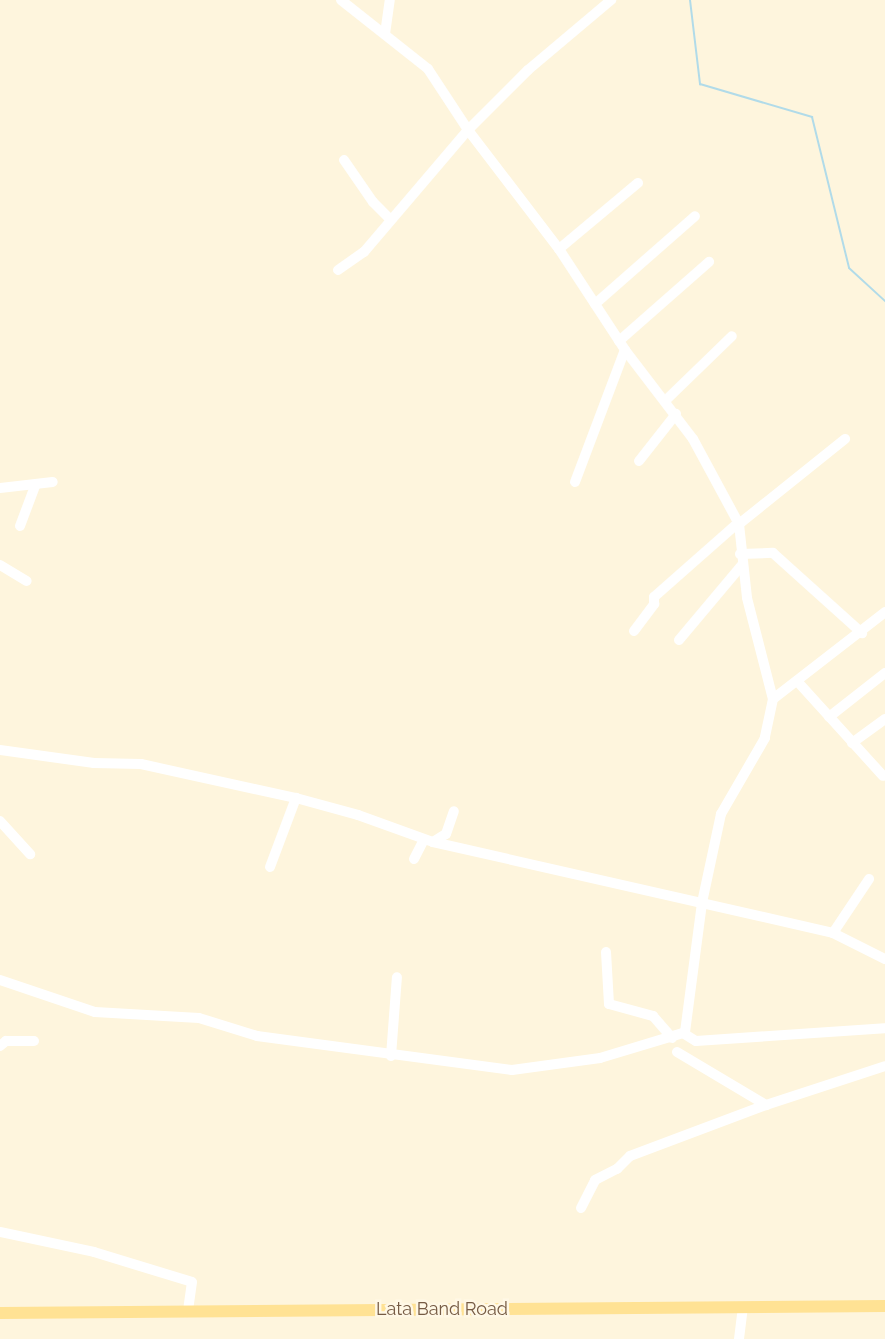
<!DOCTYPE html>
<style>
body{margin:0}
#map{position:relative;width:885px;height:1339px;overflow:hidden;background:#fef5dd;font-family:Raleway,sans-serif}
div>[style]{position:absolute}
.stream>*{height:2px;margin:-1px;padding:0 1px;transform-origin:1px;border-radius:1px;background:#b1dbe9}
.minor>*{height:10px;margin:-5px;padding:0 5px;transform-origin:5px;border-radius:5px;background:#fff}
.major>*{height:12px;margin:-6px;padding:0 6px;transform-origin:6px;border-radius:6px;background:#ffe294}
span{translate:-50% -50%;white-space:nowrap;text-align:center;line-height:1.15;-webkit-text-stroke:5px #fff8e6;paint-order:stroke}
.street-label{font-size:18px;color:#765b44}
</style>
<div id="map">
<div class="stream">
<i style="left:690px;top:0;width:85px;rotate:83.2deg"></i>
<i style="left:700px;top:84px;width:117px;rotate:16.4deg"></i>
<i style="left:812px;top:117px;width:155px;rotate:76.2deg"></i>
<i style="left:849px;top:268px;width:49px;rotate:42.5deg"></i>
</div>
<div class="minor">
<i style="left:341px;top:0;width:111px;rotate:38.4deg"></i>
<i style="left:428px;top:69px;width:73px;rotate:56.7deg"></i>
<i style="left:468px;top:130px;width:150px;rotate:52.6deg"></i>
<i style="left:559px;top:249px;width:121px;rotate:56.8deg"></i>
<i style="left:625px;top:350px;width:112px;rotate:52.6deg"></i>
<i style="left:693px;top:439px;width:97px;rotate:61.6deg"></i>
<i style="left:739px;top:524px;width:74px;rotate:83.8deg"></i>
<i style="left:747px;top:598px;width:104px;rotate:75.6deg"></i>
<i style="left:773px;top:699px;width:40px;rotate:102deg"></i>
<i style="left:765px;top:738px;width:88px;rotate:120.1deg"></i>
<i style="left:721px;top:814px;width:91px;rotate:102.1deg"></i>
<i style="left:702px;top:903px;width:131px;rotate:97.5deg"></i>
<i style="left:385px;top:34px;width:34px;rotate:-82deg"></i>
<i style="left:344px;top:160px;width:51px;rotate:55.4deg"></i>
<i style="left:373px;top:202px;width:25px;rotate:45deg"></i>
<i style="left:559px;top:249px;width:103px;rotate:-39.9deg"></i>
<i style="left:338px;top:270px;width:32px;rotate:-35deg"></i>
<i style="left:364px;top:252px;width:160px;rotate:-49.6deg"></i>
<i style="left:468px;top:130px;width:85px;rotate:-45deg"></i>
<i style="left:528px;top:70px;width:109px;rotate:-40.1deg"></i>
<i style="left:595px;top:304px;width:133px;rotate:-41.3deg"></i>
<i style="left:619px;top:341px;width:120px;rotate:-41.3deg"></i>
<i style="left:665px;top:401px;width:93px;rotate:-44.1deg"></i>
<i style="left:639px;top:461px;width:60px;rotate:-51.8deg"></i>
<i style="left:575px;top:482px;width:141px;rotate:-69.3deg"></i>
<i style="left:0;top:488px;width:53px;rotate:-6.5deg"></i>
<i style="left:739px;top:524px;width:136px;rotate:-38.7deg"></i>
<i style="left:20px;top:526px;width:43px;rotate:-69.4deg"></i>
<i style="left:740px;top:554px;width:33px;rotate:-2deg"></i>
<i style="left:773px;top:553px;width:120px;rotate:42deg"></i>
<i style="left:0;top:565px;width:31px;rotate:31deg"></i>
<i style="left:634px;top:631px;width:34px;rotate:-53deg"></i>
<i style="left:654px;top:604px;width:7px;rotate:-90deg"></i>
<i style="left:654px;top:597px;width:113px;rotate:-41.4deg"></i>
<i style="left:679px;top:640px;width:98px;rotate:-50deg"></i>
<i style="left:797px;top:681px;width:128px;rotate:47.8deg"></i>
<i style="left:773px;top:699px;width:142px;rotate:-37.8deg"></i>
<i style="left:829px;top:717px;width:71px;rotate:-38.2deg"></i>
<i style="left:852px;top:743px;width:41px;rotate:-36deg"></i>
<i style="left:0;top:750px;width:95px;rotate:7.9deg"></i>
<i style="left:94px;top:763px;width:47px;rotate:1.2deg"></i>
<i style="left:141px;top:764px;width:159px;rotate:12.4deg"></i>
<i style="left:296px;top:798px;width:64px;rotate:15.3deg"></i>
<i style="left:358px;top:815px;width:80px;rotate:19.8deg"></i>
<i style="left:433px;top:842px;width:410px;rotate:12.8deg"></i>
<i style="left:833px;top:933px;width:58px;rotate:26.6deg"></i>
<i style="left:0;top:821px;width:45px;rotate:47.7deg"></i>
<i style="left:433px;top:842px;width:15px;rotate:-32deg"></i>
<i style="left:446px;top:834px;width:24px;rotate:-71deg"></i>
<i style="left:414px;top:859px;width:22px;rotate:-63deg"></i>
<i style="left:270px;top:867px;width:74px;rotate:-69.4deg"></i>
<i style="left:833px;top:933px;width:65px;rotate:-56.3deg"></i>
<i style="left:606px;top:952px;width:52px;rotate:86.7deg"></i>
<i style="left:609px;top:1004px;width:46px;rotate:15.3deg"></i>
<i style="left:653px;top:1016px;width:29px;rotate:49deg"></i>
<i style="left:0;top:980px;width:100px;rotate:18.6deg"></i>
<i style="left:95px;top:1012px;width:104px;rotate:3.3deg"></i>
<i style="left:199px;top:1018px;width:61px;rotate:17.2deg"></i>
<i style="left:257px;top:1036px;width:257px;rotate:7.6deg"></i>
<i style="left:512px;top:1070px;width:89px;rotate:-7.8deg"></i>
<i style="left:600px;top:1058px;width:87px;rotate:-16.8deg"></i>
<i style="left:683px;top:1033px;width:15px;rotate:32deg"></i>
<i style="left:696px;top:1041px;width:189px;rotate:-3.9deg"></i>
<i style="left:0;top:1046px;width:8px;rotate:-40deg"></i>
<i style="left:6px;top:1041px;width:28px"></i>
<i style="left:677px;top:1052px;width:104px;rotate:30.8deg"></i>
<i style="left:391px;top:1056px;width:79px;rotate:-85.7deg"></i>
<i style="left:581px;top:1208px;width:31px;rotate:-63deg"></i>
<i style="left:595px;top:1180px;width:25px;rotate:-27deg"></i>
<i style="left:617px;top:1169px;width:18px;rotate:-45deg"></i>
<i style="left:630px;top:1156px;width:145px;rotate:-20.6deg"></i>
<i style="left:766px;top:1105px;width:125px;rotate:-18.1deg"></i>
<i style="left:0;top:1232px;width:96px;rotate:12deg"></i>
<i style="left:94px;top:1252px;width:102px;rotate:17deg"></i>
<i style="left:192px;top:1282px;width:28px;rotate:98deg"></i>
<i style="left:739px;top:1339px;width:32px;rotate:-83deg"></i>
</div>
<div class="major">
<i style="left:0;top:1313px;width:885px;rotate:-0.45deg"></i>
</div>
<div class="street-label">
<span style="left:442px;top:1309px">Lata Band Road</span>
</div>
</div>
